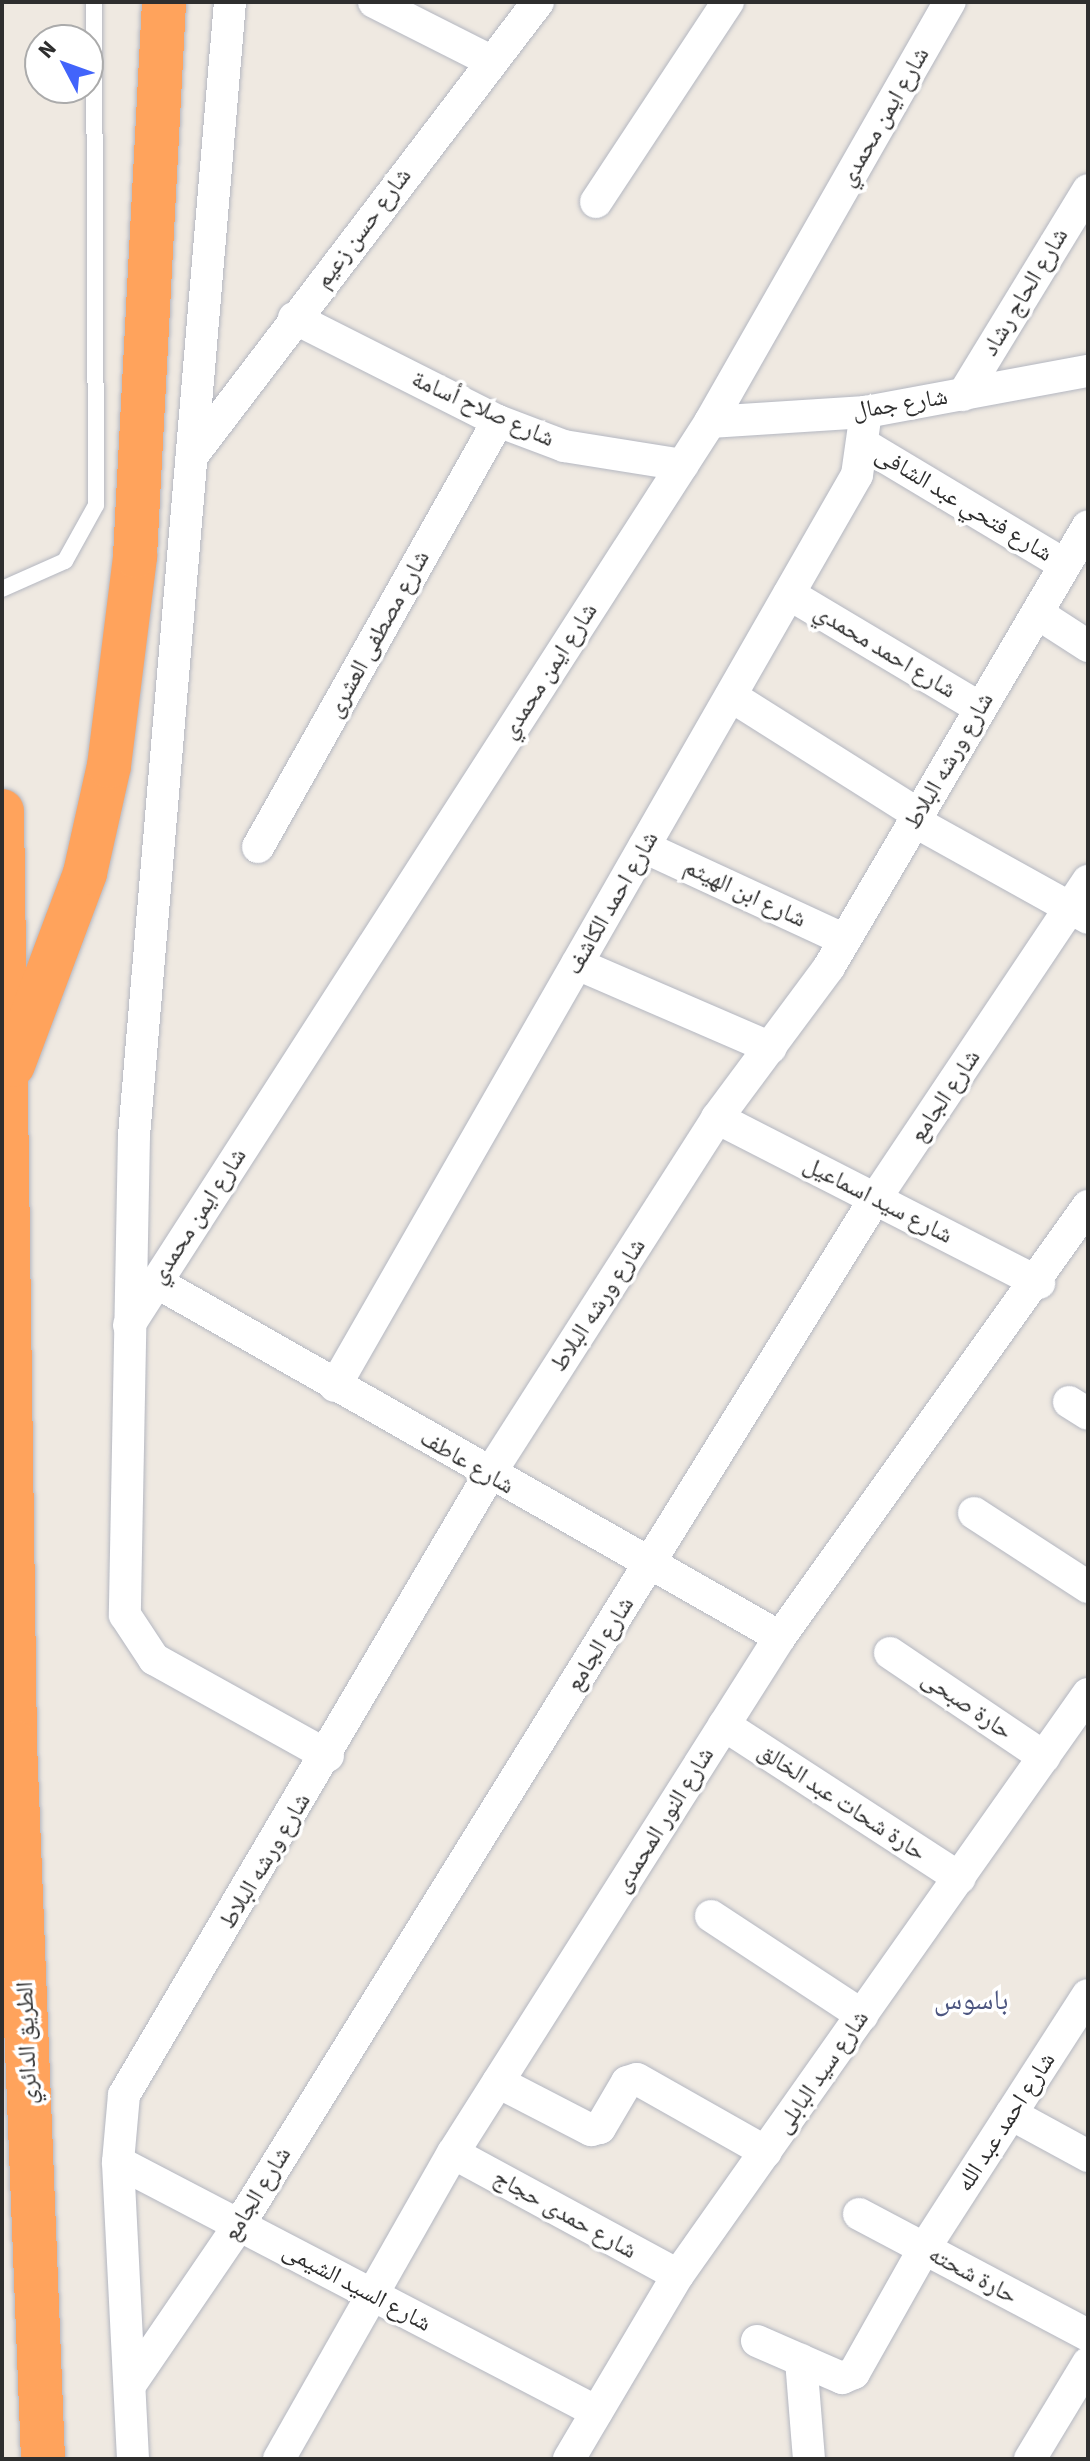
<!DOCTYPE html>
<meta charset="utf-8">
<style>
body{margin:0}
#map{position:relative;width:1090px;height:2461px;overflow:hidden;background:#efe9e1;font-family:"Source Sans 3","Noto Naskh Arabic",sans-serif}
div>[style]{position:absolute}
.roads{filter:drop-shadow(0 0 2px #b4b7c1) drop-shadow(0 0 2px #b4b7c1)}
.service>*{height:16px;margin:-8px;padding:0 8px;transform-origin:8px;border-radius:8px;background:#fff}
.minor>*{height:32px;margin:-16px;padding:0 16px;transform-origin:16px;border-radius:16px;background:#fff}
.motorway>*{height:44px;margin:-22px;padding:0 22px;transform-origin:22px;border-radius:22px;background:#ffa35c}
span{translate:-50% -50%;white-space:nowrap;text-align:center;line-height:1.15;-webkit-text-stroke:7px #fff;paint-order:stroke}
.street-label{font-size:24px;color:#2e2e2e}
.quarter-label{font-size:28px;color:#4d5680}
.frame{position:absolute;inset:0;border:4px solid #2e2e2e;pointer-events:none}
.north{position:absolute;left:24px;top:24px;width:80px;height:80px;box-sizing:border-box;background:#fff;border:2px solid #ababab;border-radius:50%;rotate:311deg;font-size:22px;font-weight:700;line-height:32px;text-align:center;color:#2e2e2e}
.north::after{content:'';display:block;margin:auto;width:28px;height:36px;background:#4264fb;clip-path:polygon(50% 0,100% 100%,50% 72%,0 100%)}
</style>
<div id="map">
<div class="roads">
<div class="service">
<i style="left:2px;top:589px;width:69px;rotate:-24deg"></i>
<i style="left:65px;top:561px;width:64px;rotate:-61deg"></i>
<i style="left:96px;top:505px;width:503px;rotate:-90.23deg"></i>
</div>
<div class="minor">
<i style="left:230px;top:2px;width:1137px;rotate:94.84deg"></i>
<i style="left:134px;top:1135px;width:480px;rotate:91.1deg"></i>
<i style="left:125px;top:1615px;width:53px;rotate:56.6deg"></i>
<i style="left:154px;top:1659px;width:199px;rotate:29.1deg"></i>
<i style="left:374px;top:2px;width:131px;rotate:26.8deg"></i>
<i style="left:596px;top:202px;width:240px;rotate:-56.6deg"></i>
<i style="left:294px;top:318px;width:229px;rotate:26.8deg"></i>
<i style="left:498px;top:421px;width:71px;rotate:20.7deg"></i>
<i style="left:564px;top:446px;width:120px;rotate:9.1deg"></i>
<i style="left:963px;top:395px;width:240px;rotate:-58.6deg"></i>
<i style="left:710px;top:422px;width:156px;rotate:-3.7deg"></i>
<i style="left:866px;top:412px;width:226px;rotate:-10.5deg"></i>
<i style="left:863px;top:444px;width:235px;rotate:30.9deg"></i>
<i style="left:192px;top:456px;width:571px;rotate:-52.69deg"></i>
<i style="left:789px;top:594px;width:222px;rotate:30.8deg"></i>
<i style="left:1037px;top:613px;width:61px;rotate:32.9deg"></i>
<i style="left:731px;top:696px;width:221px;rotate:32.3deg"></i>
<i style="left:914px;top:821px;width:199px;rotate:29.1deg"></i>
<i style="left:258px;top:847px;width:489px;rotate:-60.6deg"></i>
<i style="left:644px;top:847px;width:221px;rotate:24.8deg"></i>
<i style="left:577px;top:964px;width:211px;rotate:23.4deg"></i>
<i style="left:717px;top:1118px;width:362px;rotate:27.1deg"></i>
<i style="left:156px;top:1282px;width:718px;rotate:29.64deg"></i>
<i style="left:129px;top:1325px;width:1074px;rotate:-57.24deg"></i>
<i style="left:710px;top:422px;width:484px;rotate:-60.3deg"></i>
<i style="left:335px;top:1386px;width:1050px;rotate:-60.19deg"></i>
<i style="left:857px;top:475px;width:64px;rotate:-81.9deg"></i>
<i style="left:1069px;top:1402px;width:22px;rotate:32deg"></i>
<i style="left:974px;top:1513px;width:136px;rotate:33deg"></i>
<i style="left:890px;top:1653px;width:186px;rotate:34deg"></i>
<i style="left:724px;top:1725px;width:281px;rotate:33deg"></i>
<i style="left:711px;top:1916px;width:181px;rotate:33.3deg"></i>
<i style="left:498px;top:2082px;width:105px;rotate:27.3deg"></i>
<i style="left:591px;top:2130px;width:9px;rotate:-13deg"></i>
<i style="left:600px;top:2128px;width:53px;rotate:-59.6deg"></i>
<i style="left:627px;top:2082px;width:10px;rotate:-17deg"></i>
<i style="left:637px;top:2079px;width:148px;rotate:29.5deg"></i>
<i style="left:1011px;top:2114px;width:88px;rotate:28.6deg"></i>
<i style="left:453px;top:2153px;width:256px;rotate:28.5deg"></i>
<i style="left:118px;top:2162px;width:540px;rotate:27.56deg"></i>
<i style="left:859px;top:2214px;width:259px;rotate:27.9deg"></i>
<i style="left:757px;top:2341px;width:93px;rotate:23.5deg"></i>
<i style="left:842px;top:2378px;width:13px;rotate:-23deg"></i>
<i style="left:854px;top:2373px;width:142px;rotate:-60.6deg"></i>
<i style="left:924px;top:2249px;width:302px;rotate:-57.2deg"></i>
<i style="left:801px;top:2360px;width:99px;rotate:85.4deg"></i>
<i style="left:132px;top:2382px;width:190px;rotate:-55.7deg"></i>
<i style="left:239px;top:2225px;width:1207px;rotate:-58.21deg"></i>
<i style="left:875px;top:1199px;width:383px;rotate:-56.2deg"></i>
<i style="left:133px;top:2459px;width:297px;rotate:-92.9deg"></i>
<i style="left:118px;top:2162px;width:67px;rotate:-84.9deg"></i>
<i style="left:124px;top:2095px;width:719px;rotate:-59.51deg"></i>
<i style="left:489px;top:1475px;width:424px;rotate:-57.4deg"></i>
<i style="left:717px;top:1118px;width:188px;rotate:-53.4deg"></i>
<i style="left:829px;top:967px;width:511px;rotate:-59.57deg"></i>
<i style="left:279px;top:2459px;width:352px;rotate:-60.4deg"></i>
<i style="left:453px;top:2153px;width:611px;rotate:-57.64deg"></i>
<i style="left:780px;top:1637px;width:530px;rotate:-54.45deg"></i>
<i style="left:569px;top:2459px;width:214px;rotate:-59.4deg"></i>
<i style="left:678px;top:2275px;width:711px;rotate:-54.79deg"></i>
<i style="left:1030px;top:2459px;width:112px;rotate:-58.9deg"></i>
</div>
<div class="motorway">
<i style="left:2px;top:811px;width:932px;rotate:89.2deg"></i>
<i style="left:15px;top:1743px;width:717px;rotate:87.76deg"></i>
<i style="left:13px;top:1065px;width:205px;rotate:-69.4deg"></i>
<i style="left:85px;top:873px;width:110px;rotate:-77.4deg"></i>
<i style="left:109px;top:766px;width:212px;rotate:-82.9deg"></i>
<i style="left:135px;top:556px;width:555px;rotate:-87deg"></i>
</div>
</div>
<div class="street-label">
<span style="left:884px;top:117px;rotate:-60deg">شارع ايمن محمدي</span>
<span style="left:363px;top:228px;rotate:-53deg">شارع حسن زعيم</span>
<span style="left:1025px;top:292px;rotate:-59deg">شارع الحاج رشاد</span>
<span style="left:900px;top:404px;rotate:-9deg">شارع جمال</span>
<span style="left:483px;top:409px;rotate:24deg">شارع صلاح أسامة</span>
<span style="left:964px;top:504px;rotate:31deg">شارع فتحي عبد الشافى</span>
<span style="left:378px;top:634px;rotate:-61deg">شارع مصطفى العشرى</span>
<span style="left:885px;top:651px;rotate:31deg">شارع احمد محمدي</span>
<span style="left:549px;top:671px;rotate:-57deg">شارع ايمن محمدي</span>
<span style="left:949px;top:761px;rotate:-60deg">شارع ورشه البلاط</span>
<span style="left:745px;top:893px;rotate:25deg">شارع ابن الهيثم</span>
<span style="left:612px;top:903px;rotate:-60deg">شارع احمد الكاشف</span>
<span style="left:945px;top:1096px;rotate:-56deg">شارع الجامع</span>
<span style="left:878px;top:1200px;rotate:27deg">شارع سيد اسماعيل</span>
<span style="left:198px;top:1216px;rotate:-57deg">شارع ايمن محمدي</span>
<span style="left:598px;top:1305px;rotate:-57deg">شارع ورشه البلاط</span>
<span style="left:467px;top:1462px;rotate:30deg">شارع عاطف</span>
<span style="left:600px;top:1644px;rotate:-58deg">شارع الجامع</span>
<span style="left:967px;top:1705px;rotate:34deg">حارة صبحى</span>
<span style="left:842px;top:1802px;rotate:33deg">حارة شحات عبد الخالق</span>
<span style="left:664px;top:1820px;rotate:-58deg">شارع النور المحمدى</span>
<span style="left:265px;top:1861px;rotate:-59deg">شارع ورشه البلاط</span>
<span style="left:27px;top:2043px;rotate:-92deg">الطريق الدائري</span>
<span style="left:822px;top:2072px;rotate:-55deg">شارع سيد البابلى</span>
<span style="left:1006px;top:2122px;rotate:-57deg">شارع احمد عبد الله</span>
<span style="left:257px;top:2194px;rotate:-58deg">شارع الجامع</span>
<span style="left:565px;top:2214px;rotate:29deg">شارع حمدى حجاج</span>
<span style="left:973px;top:2275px;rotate:28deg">حارة شحته</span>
<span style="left:357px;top:2287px;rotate:28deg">شارع السيد الشيمى</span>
</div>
<div class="quarter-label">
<span style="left:971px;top:2000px">باسوس</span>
</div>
<div class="frame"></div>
<div class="north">N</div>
</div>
